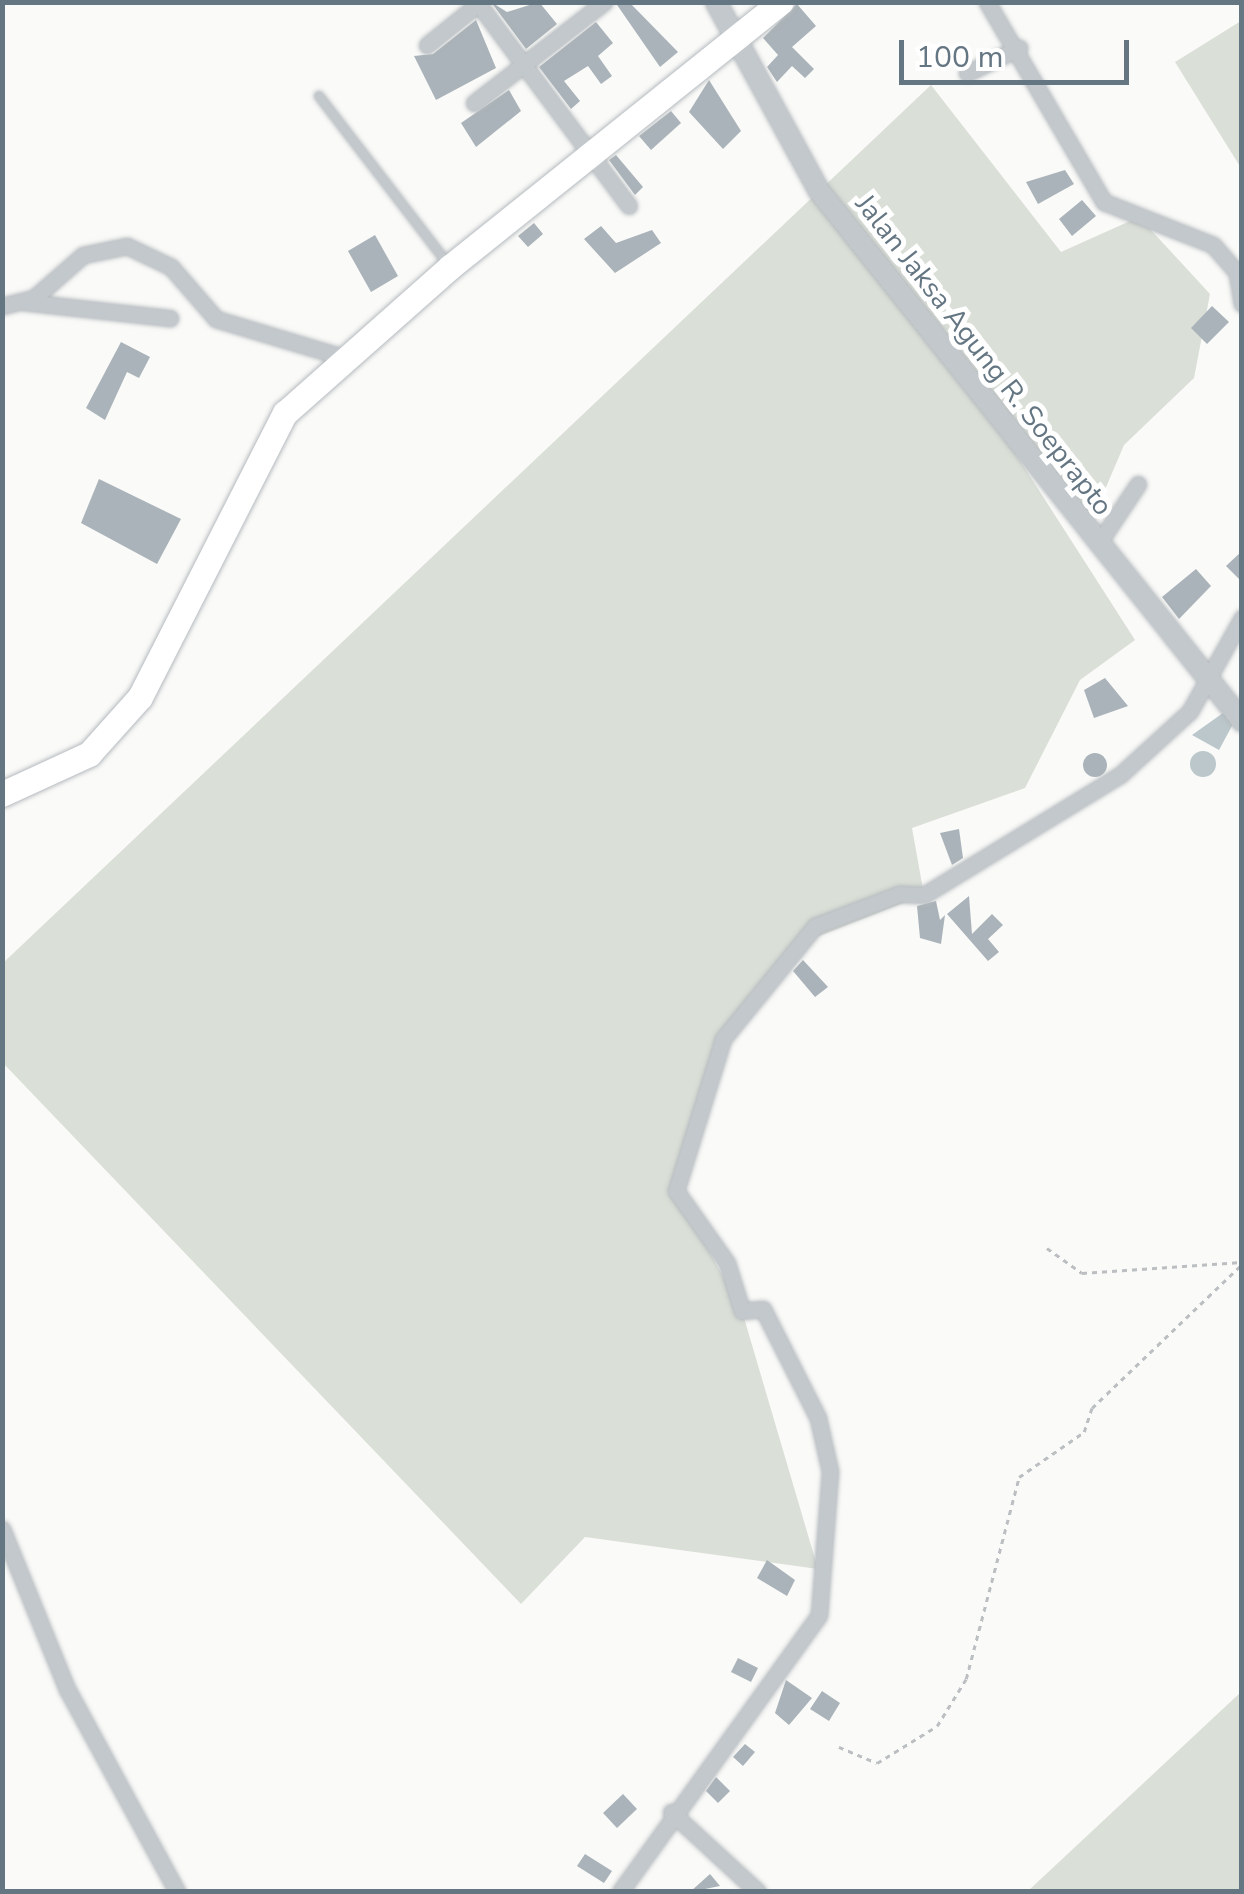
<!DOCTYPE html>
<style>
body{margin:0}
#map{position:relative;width:1244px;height:1894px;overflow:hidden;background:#fafaf8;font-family:"Nunito Sans",sans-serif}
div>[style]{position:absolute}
.green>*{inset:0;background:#dadfd7}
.water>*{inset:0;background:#bbc7cb}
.round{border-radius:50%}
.building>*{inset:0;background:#aab3b9}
.path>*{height:2.5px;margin-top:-1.25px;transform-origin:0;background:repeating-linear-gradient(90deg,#bbbfc2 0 5px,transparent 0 10px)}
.roads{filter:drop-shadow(0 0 2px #b5babe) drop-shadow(0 0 2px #b5babe)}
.service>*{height:8px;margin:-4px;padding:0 4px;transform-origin:4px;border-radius:4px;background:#c3c8cc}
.minor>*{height:15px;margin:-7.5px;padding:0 7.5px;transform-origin:7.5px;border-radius:7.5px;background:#c3c8cc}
.tertiary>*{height:20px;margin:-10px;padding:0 10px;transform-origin:10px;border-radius:10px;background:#c3c8cc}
.primary>*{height:25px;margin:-12.5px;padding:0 12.5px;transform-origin:12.5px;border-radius:12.5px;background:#fff}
span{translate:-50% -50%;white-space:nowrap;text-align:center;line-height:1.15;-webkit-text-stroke:10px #fff;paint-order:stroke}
.street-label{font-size:28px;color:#657683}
.frame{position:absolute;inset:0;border:5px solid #657683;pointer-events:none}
.scale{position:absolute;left:899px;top:40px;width:230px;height:45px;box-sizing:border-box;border:5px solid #657683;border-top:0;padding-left:12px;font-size:30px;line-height:35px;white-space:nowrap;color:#657683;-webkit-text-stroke:8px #fff;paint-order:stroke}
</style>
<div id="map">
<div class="green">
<i style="clip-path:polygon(1241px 21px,1241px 168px,1175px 62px)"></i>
<i style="clip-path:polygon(931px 85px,1061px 252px,1139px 217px,1210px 294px,1194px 378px,1124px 445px,1092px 520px,992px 417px,1135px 640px,1080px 680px,1025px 788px,912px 828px,924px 895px,794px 946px,723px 1039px,676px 1191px,742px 1311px,818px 1569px,585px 1537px,521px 1604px,3px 1063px,3px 963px)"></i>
<i style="clip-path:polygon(1241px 1692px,1241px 1891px,1028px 1891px)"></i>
</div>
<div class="water">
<i style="clip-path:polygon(1223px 713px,1233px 724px,1219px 750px,1192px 735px)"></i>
<i class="round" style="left:1190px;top:751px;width:26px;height:26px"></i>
</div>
<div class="building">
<i style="clip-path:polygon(491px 2px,507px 12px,539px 2px,557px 24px,526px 49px)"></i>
<i style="clip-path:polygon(615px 2px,629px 2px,678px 52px,660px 67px)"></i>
<i style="clip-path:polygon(797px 4px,816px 26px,792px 47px,814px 69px,805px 78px,792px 66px,777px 82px,767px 67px,778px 55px,763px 38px)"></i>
<i style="clip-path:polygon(476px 20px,496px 68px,436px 100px,414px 56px,433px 54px)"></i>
<i style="clip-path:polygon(596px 22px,613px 43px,598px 56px,612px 76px,601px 84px,588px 66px,564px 81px,580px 101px,571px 109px,539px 67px)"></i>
<i style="clip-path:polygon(709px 80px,741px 131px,723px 149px,689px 112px)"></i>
<i style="clip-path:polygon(509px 90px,521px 111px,476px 147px,461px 123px)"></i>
<i style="clip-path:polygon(671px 111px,681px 123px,651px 150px,639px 136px)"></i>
<i style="clip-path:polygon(616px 155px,643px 187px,635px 195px,609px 160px)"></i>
<i style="clip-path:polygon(1065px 170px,1074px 184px,1038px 204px,1026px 182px)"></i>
<i style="clip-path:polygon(1082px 200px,1096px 216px,1072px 236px,1059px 219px)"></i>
<i style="clip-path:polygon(534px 223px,543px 234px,528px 247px,518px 236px)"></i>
<i style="clip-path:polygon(601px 226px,616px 243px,652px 230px,661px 243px,615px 273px,584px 239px)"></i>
<i style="clip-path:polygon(375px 235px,398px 276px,371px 292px,348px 251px)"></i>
<i style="clip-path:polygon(1212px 306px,1229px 322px,1207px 344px,1191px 328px)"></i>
<i style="clip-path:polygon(121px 342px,150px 357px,139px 378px,127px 372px,105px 420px,86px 408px)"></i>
<i style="clip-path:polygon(99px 479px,181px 519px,157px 564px,81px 523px)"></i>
<i style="clip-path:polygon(1242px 551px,1242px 582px,1226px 566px)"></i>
<i style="clip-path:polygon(1196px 569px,1211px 586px,1179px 619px,1162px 597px)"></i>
<i style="clip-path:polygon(1105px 678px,1128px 706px,1094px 718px,1084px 690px)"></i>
<i class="round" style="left:1083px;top:753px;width:24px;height:24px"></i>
<i style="clip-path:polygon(959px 829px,963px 858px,952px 865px,940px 833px)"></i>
<i style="clip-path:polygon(969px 896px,972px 934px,992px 914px,1003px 925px,988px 939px,999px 952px,988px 961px,947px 914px)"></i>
<i style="clip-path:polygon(936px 901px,940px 920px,945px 915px,941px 944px,920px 938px,917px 906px)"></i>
<i style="clip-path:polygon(803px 960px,828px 987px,815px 997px,793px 971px)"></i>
<i style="clip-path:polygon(767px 1560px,795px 1580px,787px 1596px,757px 1578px)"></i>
<i style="clip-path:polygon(738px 1658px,758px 1668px,751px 1682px,731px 1672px)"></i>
<i style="clip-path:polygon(786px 1680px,812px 1698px,789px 1725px,775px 1713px)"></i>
<i style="clip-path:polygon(822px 1691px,840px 1703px,829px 1721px,810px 1709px)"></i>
<i style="clip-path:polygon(745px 1744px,755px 1752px,743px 1766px,733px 1757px)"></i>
<i style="clip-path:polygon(716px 1777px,730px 1791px,718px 1803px,706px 1791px)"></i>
<i style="clip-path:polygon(623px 1794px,637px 1809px,617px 1828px,603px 1813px)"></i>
<i style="clip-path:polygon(585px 1854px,612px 1871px,604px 1883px,577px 1866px)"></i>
<i style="clip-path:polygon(710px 1874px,720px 1886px,690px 1892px)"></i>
</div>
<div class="path">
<i style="left:1047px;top:1248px;width:43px;rotate:35.5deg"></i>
<i style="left:1082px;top:1273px;width:160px;rotate:-3.9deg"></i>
<i style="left:839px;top:1747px;width:41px;rotate:22.8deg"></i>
<i style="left:877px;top:1763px;width:70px;rotate:-31.7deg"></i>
<i style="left:937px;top:1726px;width:55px;rotate:-58.3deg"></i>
<i style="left:966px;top:1679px;width:209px;rotate:-75.3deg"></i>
<i style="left:1019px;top:1477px;width:79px;rotate:-34.7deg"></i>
<i style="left:1084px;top:1432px;width:25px;rotate:-72deg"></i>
<i style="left:1092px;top:1408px;width:208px;rotate:-43.8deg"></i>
</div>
<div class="roads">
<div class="service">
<i style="left:319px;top:96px;width:210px;rotate:52.5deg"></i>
</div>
<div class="minor">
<i style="left:477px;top:2px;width:254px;rotate:53.3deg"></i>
<i style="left:987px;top:2px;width:232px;rotate:59.7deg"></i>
<i style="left:1104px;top:202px;width:117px;rotate:21.5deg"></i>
<i style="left:1213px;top:245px;width:37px;rotate:49deg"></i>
<i style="left:1237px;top:273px;width:31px;rotate:81deg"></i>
<i style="left:427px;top:45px;width:65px;rotate:-38.8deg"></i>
<i style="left:967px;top:73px;width:58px;rotate:-25.7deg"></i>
<i style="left:474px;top:103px;width:165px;rotate:-37.8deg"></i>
<i style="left:24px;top:302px;width:147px;rotate:6.3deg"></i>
<i style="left:2px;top:306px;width:33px;rotate:-14deg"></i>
<i style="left:34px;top:298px;width:65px;rotate:-41.3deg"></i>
<i style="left:83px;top:255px;width:45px;rotate:-11.6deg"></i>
<i style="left:127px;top:246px;width:49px;rotate:25.5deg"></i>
<i style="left:171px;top:267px;width:69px;rotate:49.1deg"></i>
<i style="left:216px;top:319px;width:133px;rotate:16.7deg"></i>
<i style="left:1098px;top:544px;width:72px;rotate:-56.3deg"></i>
<i style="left:2px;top:1529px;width:173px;rotate:67.9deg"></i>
<i style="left:67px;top:1689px;width:231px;rotate:61.5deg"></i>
<i style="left:671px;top:1812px;width:118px;rotate:42.6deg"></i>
<i style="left:620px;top:1892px;width:341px;rotate:-54.3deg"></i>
<i style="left:819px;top:1615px;width:144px;rotate:-85.6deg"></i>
<i style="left:830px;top:1471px;width:54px;rotate:-102.8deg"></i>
<i style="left:818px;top:1418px;width:122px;rotate:-116.8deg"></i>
<i style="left:763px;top:1309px;width:21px;rotate:175deg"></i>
<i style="left:742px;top:1311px;width:50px;rotate:-107.4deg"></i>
<i style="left:727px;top:1263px;width:88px;rotate:-125.3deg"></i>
<i style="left:676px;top:1191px;width:159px;rotate:-72.8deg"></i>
<i style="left:723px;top:1039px;width:146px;rotate:-50.8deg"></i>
<i style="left:815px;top:926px;width:90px;rotate:-20.9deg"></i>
<i style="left:899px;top:894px;width:25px;rotate:2deg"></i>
<i style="left:924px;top:895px;width:230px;rotate:-31.5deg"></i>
<i style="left:1120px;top:775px;width:95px;rotate:-42.4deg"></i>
<i style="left:1190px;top:711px;width:107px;rotate:-60.8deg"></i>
</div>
<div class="tertiary">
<i style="left:716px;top:2px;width:215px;rotate:61.4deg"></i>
<i style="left:819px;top:191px;width:678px;rotate:51.41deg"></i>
</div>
<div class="primary">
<i style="left:2px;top:794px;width:96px;rotate:-24.7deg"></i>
<i style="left:89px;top:754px;width:76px;rotate:-48.2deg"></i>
<i style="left:140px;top:697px;width:319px;rotate:-63deg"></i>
<i style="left:285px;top:413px;width:220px;rotate:-41.5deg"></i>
<i style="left:450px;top:267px;width:424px;rotate:-38.7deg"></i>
</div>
</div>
<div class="street-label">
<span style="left:984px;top:355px;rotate:52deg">Jalan Jaksa Agung R. Soeprapto</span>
</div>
<div class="frame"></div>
<div class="scale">100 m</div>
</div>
